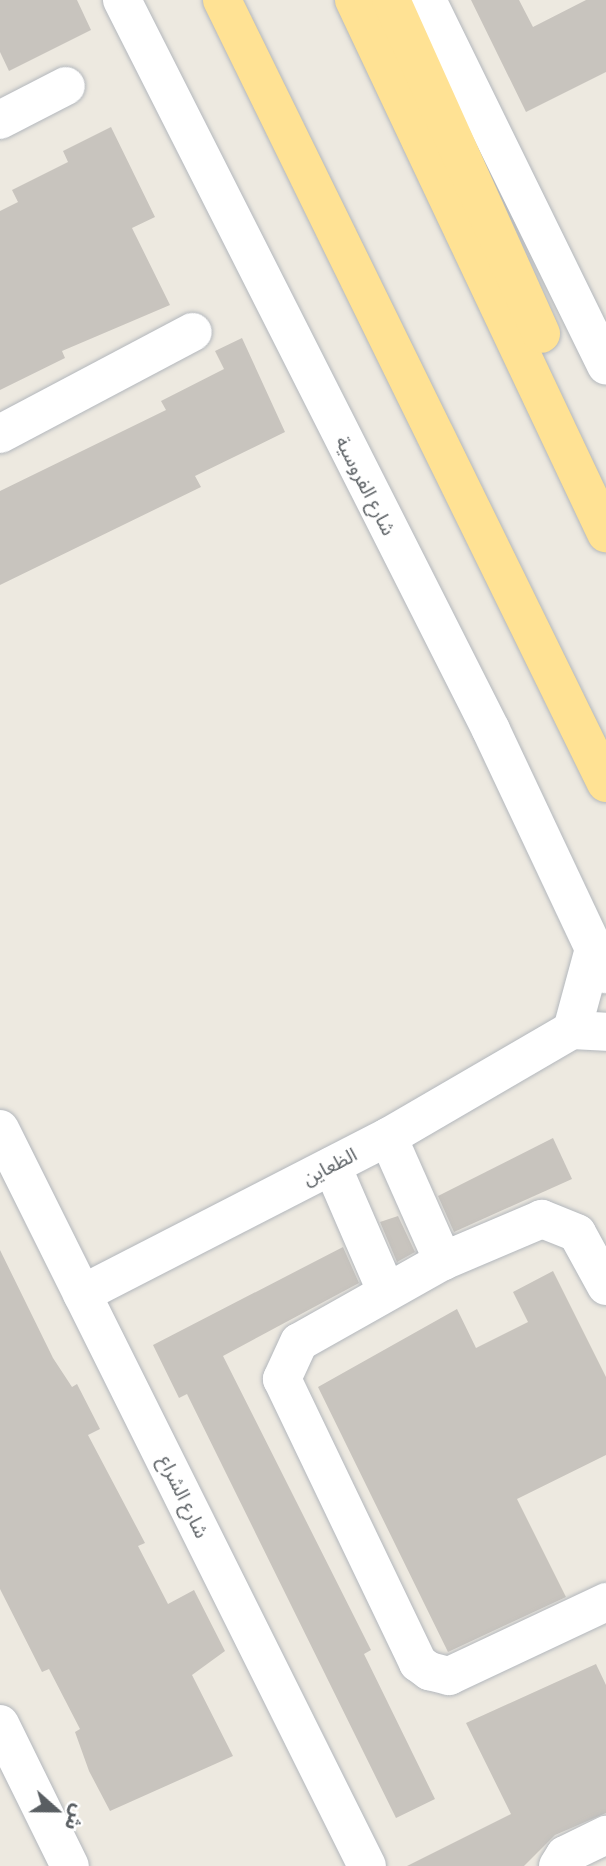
<!DOCTYPE html>
<meta charset="utf-8">
<style>
body{margin:0}
#map{position:relative;width:606px;height:1866px;overflow:hidden;background:#ede9e0;font-family:Mulish,"Noto Sans Arabic",sans-serif}
div>[style]{position:absolute}
.building>*{inset:0;background:#c8c4be}
.roads{filter:drop-shadow(0 0 2px #b3b7bc) drop-shadow(0 0 2px #b3b7bc)}
.minor>*{height:38px;margin:-19px;padding:0 19px;transform-origin:19px;border-radius:19px;background:#fff}
.secondary>*{height:38px;margin:-19px;padding:0 19px;transform-origin:19px;border-radius:19px;background:#fff}
.trunk>*{height:38px;margin:-19px;padding:0 19px;transform-origin:19px;border-radius:19px;background:#ffe294}
span{translate:-50% -50%;white-space:nowrap;text-align:center;line-height:1.15;-webkit-text-stroke:5px #fff;paint-order:stroke}
.street-label{font-size:19px;color:#595e62}
.north{position:absolute;left:21px;top:1775px;width:70px;height:70px;-webkit-text-stroke:5px #fff;paint-order:stroke;rotate:111deg;font-size:19px;font-weight:700;line-height:28px;text-align:center;color:#595e62}
.north::after{content:'';display:block;margin:auto;width:24px;height:32px;background:#595e62;clip-path:polygon(50% 0,100% 100%,50% 72%,0 100%)}
</style>
<div id="map">
<div class="building">
<i style="clip-path:polygon(0 0,77px 0,91px 30px,9px 71px,0 52px)"></i>
<i style="clip-path:polygon(471px 0,519px 0,533px 27px,586px 0,606px 0,606px 72px,526px 112px)"></i>
<i style="clip-path:polygon(111px 127px,155px 217px,132px 228px,170px 305px,62px 351px,65px 358px,0 390px,0 211px,18px 202px,12px 190px,68px 162px,63px 151px)"></i>
<i style="clip-path:polygon(242px 338px,285px 432px,195px 476px,201px 487px,0 585px,0 491px,166px 410px,161px 401px,224px 369px,215px 351px)"></i>
<i style="clip-path:polygon(553px 1138px,572px 1179px,454px 1232px,438px 1196px)"></i>
<i style="clip-path:polygon(398px 1216px,415px 1252px,397px 1262px,380px 1222px)"></i>
<i style="clip-path:polygon(343px 1247px,359px 1283px,223px 1356px,371px 1650px,364px 1654px,435px 1799px,396px 1818px,187px 1394px,179px 1398px,153px 1345px)"></i>
<i style="clip-path:polygon(0 1250px,53px 1358px,72px 1387px,77px 1384px,100px 1429px,88px 1435px,145px 1543px,138px 1546px,168px 1604px,194px 1590px,225px 1651px,192px 1675px,233px 1756px,110px 1811px,89px 1771px,75px 1732px,80px 1729px,49px 1669px,42px 1672px,0 1589px)"></i>
<i style="clip-path:polygon(553px 1271px,606px 1377px,606px 1455px,517px 1499px,566px 1597px,448px 1652px,318px 1387px,457px 1309px,476px 1348px,528px 1322px,513px 1292px)"></i>
<i style="clip-path:polygon(596px 1664px,606px 1685px,606px 1813px,555px 1835px,524px 1866px,407px 1866px,511px 1814px,466px 1723px)"></i>
</div>
<div class="roads">
<div class="minor">
<i style="left:0;top:120px;width:74px;rotate:-27.3deg"></i>
<i style="left:0;top:434px;width:218px;rotate:-27.9deg"></i>
<i style="left:572px;top:1030px;width:84px;rotate:-74.8deg"></i>
<i style="left:0;top:1129px;width:823px;rotate:63.53deg"></i>
<i style="left:388px;top:1137px;width:136px;rotate:66.1deg"></i>
<i style="left:332px;top:1166px;width:136px;rotate:66.6deg"></i>
<i style="left:606px;top:1286px;width:60px;rotate:-118.7deg"></i>
<i style="left:577px;top:1233px;width:38px;rotate:-158deg"></i>
<i style="left:542px;top:1219px;width:108px;rotate:157deg"></i>
<i style="left:443px;top:1261px;width:165px;rotate:150.6deg"></i>
<i style="left:299px;top:1342px;width:41px;rotate:114.7deg"></i>
<i style="left:282px;top:1379px;width:315px;rotate:64.4deg"></i>
<i style="left:418px;top:1663px;width:14px;rotate:36deg"></i>
<i style="left:429px;top:1671px;width:21px;rotate:14deg"></i>
<i style="left:449px;top:1676px;width:174px;rotate:-25.2deg"></i>
<i style="left:82px;top:1294px;width:344px;rotate:-27.2deg"></i>
<i style="left:388px;top:1137px;width:213px;rotate:-30.2deg"></i>
<i style="left:572px;top:1030px;width:34px;rotate:3deg"></i>
<i style="left:0;top:1724px;width:158px;rotate:63.8deg"></i>
<i style="left:558px;top:1866px;width:13px;rotate:-58deg"></i>
<i style="left:565px;top:1855px;width:46px;rotate:-26deg"></i>
</div>
<div class="secondary">
<i style="left:122px;top:0;width:818px;rotate:63.18deg"></i>
<i style="left:491px;top:730px;width:270px;rotate:64.8deg"></i>
<i style="left:427px;top:0;width:407px;rotate:63.9deg"></i>
</div>
<div class="trunk">
<i style="left:222px;top:0;width:872px;rotate:63.88deg"></i>
<i style="left:354px;top:0;width:590px;rotate:64.7deg"></i>
<i style="left:391px;top:0;width:366px;rotate:65.8deg"></i>
</div>
</div>
<div class="street-label">
<span style="left:365px;top:486px;rotate:63deg">شارع الفروسية</span>
<span style="left:330px;top:1167px;rotate:-27deg">الظعاين</span>
<span style="left:183px;top:1497px;rotate:64deg">شارع الشراع</span>
</div>
<div class="north">ش</div>
</div>
